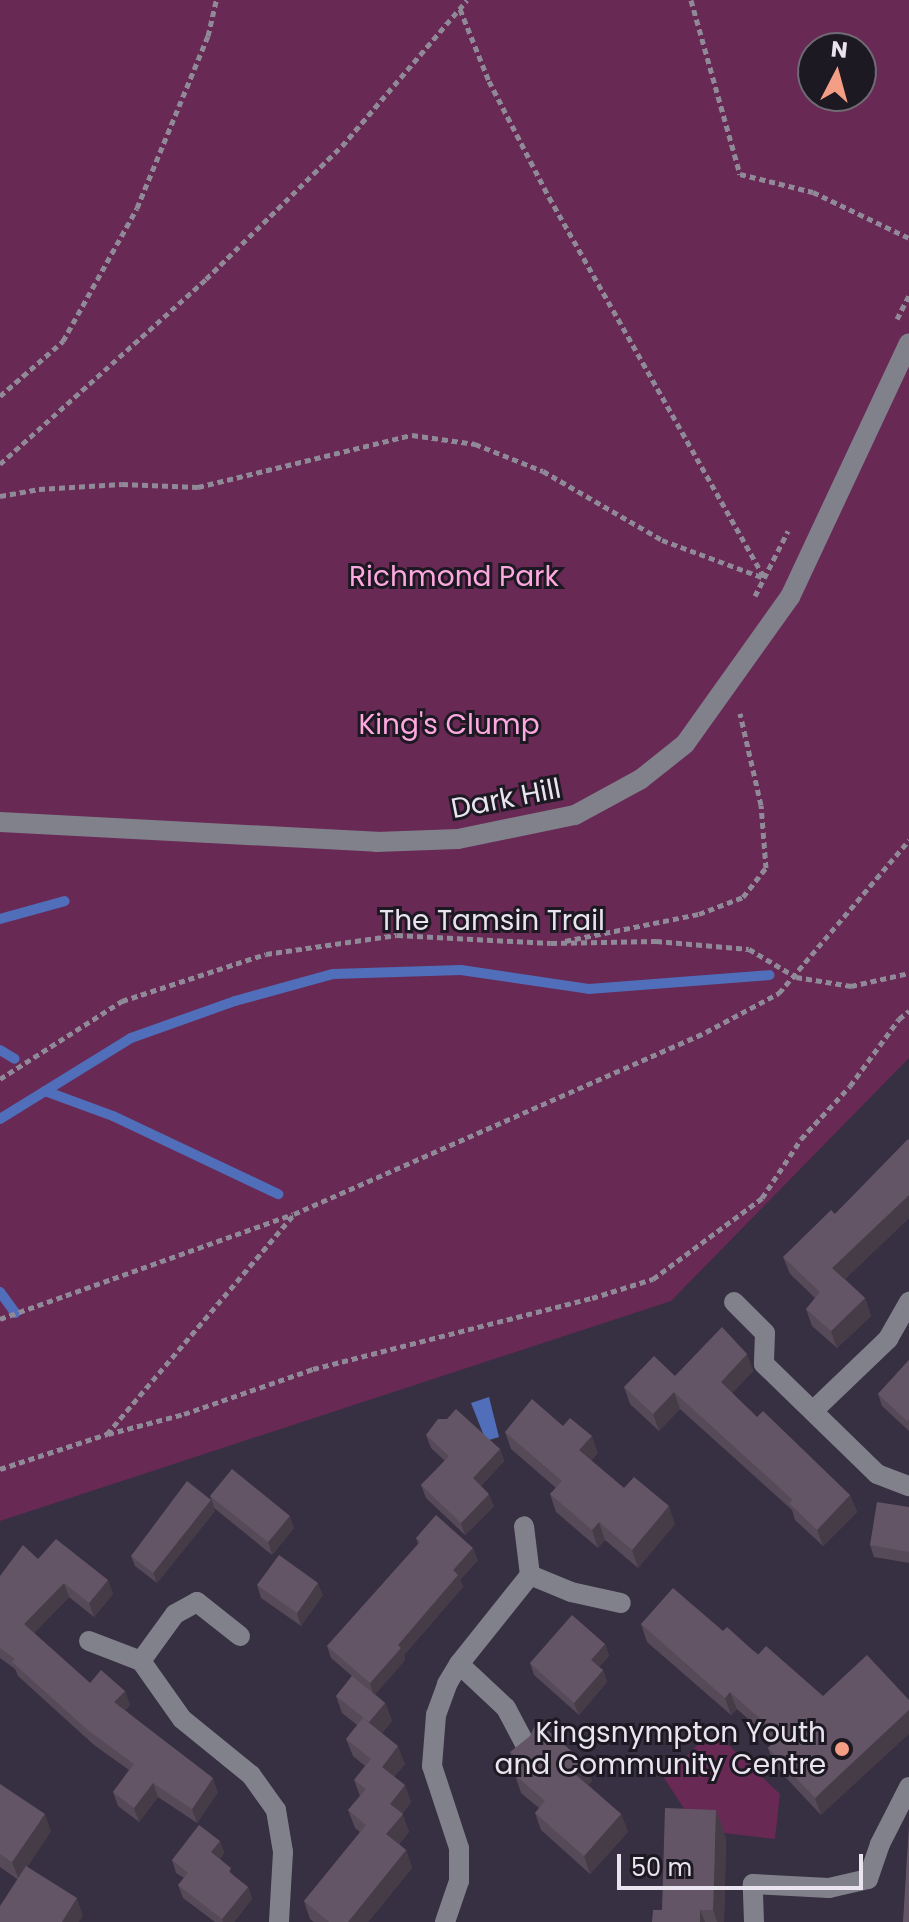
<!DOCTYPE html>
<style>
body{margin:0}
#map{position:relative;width:909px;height:1922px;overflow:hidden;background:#372f42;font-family:Poppins,sans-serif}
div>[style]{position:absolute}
.green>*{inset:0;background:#682955}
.water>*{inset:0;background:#506eb9}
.stream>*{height:10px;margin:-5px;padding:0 5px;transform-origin:5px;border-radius:5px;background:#506eb9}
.path>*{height:5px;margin-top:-2.5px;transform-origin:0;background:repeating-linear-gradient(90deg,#8f8998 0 6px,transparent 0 10px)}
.minor>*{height:20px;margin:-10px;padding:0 10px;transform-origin:10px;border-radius:10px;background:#81818b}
.wall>*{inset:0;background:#564958}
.shaded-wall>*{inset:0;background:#463c47}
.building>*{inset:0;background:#645566}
.dots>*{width:22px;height:22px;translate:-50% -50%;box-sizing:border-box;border:4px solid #1d1922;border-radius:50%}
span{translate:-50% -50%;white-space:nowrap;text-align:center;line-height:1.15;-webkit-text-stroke:6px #1d1922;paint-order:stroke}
.park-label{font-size:28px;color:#fea8e0}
.street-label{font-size:28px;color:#e9e4f0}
.poi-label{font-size:28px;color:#e9e4f0}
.right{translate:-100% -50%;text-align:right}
.north{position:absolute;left:797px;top:32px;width:80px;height:80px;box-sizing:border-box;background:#1d1922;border:2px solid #6f6a74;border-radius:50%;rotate:6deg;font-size:22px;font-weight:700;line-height:32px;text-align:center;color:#e9e4f0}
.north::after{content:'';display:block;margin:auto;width:28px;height:36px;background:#f49e86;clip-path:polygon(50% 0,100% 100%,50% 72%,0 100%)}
.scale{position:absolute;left:617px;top:1854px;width:246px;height:36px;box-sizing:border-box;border:4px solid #e9e4f0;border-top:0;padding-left:10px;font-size:24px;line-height:28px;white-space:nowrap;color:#e9e4f0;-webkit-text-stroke:6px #1d1922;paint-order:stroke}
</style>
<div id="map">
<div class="green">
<i style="clip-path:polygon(evenodd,0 0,909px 0,909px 1058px,671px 1301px,0 1521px,0 0,813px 48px,861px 48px,861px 96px,813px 96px,813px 48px)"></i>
<i style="clip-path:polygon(716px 1733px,780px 1794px,775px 1839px,698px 1830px,664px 1778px,699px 1743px)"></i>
</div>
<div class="water">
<i style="clip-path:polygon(489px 1397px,499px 1437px,486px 1441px,471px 1403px)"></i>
</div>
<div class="stream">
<i style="left:0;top:919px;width:67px;rotate:-15.5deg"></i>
<i style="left:0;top:1050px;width:17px;rotate:31deg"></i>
<i style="left:45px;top:1091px;width:72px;rotate:20.2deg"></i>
<i style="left:113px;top:1116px;width:183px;rotate:25.3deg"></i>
<i style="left:0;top:1119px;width:154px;rotate:-31.7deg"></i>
<i style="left:131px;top:1038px;width:110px;rotate:-19.6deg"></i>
<i style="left:235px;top:1001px;width:102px;rotate:-15.4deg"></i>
<i style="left:333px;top:974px;width:128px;rotate:-1.8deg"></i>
<i style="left:461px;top:970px;width:129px;rotate:8.4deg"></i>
<i style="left:589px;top:989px;width:181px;rotate:-4.4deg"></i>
<i style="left:0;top:1292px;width:26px;rotate:54deg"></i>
</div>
<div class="path">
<i style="left:691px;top:0;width:181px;rotate:74.3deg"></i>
<i style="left:740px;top:174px;width:75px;rotate:13.9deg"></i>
<i style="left:813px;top:192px;width:106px;rotate:25.6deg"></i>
<i style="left:460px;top:9px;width:78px;rotate:68.1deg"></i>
<i style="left:489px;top:81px;width:131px;rotate:62.7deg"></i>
<i style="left:549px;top:197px;width:437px;rotate:60.5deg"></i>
<i style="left:897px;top:319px;width:27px;rotate:-63deg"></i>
<i style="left:0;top:396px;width:84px;rotate:-41.1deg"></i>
<i style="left:63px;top:341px;width:152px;rotate:-60.9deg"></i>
<i style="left:137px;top:208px;width:186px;rotate:-67.6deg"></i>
<i style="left:208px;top:36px;width:37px;rotate:-77deg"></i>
<i style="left:0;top:464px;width:277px;rotate:-41.9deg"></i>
<i style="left:206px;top:279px;width:190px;rotate:-44.4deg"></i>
<i style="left:342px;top:146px;width:192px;rotate:-49.4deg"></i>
<i style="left:0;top:496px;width:40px;rotate:-10deg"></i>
<i style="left:39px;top:489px;width:83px;rotate:-3.4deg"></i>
<i style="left:122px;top:484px;width:76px;rotate:2.3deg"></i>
<i style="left:198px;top:487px;width:220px;rotate:-13.7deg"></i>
<i style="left:412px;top:435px;width:64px;rotate:8.1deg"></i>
<i style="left:475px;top:444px;width:73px;rotate:21.7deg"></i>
<i style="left:543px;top:471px;width:138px;rotate:30.1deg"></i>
<i style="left:662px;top:540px;width:109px;rotate:20.4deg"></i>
<i style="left:755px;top:596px;width:73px;rotate:-63.1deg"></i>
<i style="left:565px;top:941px;width:137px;rotate:-11.4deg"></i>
<i style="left:699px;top:914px;width:47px;rotate:-21.1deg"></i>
<i style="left:743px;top:897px;width:37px;rotate:-52deg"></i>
<i style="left:766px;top:868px;width:63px;rotate:-94.5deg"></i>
<i style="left:761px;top:805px;width:94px;rotate:-102.9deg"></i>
<i style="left:0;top:1079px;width:145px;rotate:-32.6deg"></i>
<i style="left:122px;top:1001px;width:151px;rotate:-18.1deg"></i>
<i style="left:266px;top:954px;width:132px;rotate:-8.3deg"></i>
<i style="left:397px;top:935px;width:154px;rotate:3deg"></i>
<i style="left:551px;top:943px;width:105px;rotate:-1.1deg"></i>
<i style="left:656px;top:941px;width:93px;rotate:4.9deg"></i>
<i style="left:749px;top:949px;width:55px;rotate:30.8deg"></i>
<i style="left:796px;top:977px;width:56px;rotate:9.3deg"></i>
<i style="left:851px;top:986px;width:59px;rotate:-12.6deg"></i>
<i style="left:0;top:1319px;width:311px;rotate:-19.7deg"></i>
<i style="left:108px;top:1434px;width:79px;rotate:-14.7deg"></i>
<i style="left:184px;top:1414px;width:137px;rotate:-19.2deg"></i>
<i style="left:313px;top:1369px;width:288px;rotate:-14.3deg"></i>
<i style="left:592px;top:1298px;width:64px;rotate:-17.3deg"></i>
<i style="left:653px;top:1279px;width:136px;rotate:-36.6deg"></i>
<i style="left:762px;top:1198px;width:71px;rotate:-56.5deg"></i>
<i style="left:801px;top:1139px;width:72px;rotate:-47.2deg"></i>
<i style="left:850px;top:1086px;width:83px;rotate:-53.8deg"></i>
<i style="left:899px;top:1019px;width:13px;rotate:-39deg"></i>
<i style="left:0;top:1469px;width:113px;rotate:-18.1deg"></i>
<i style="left:107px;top:1434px;width:289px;rotate:-49.6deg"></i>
<i style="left:294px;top:1214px;width:450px;rotate:-23.8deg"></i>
<i style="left:706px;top:1032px;width:83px;rotate:-28.1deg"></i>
<i style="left:779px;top:993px;width:201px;rotate:-49.6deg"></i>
</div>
<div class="minor">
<i style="left:0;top:822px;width:377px;rotate:3deg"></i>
<i style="left:376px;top:842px;width:82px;rotate:-2.1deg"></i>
<i style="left:458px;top:839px;width:119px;rotate:-11.6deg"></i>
<i style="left:575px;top:815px;width:75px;rotate:-28.6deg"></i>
<i style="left:641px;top:779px;width:56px;rotate:-38.5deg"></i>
<i style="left:685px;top:744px;width:181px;rotate:-54.5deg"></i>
<i style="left:790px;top:597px;width:280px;rotate:-64.9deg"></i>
<i style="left:734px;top:1302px;width:44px;rotate:45deg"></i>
<i style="left:765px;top:1333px;width:31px;rotate:92deg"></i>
<i style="left:764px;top:1364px;width:158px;rotate:44.2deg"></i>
<i style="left:877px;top:1474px;width:34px;rotate:21deg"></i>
<i style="left:814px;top:1410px;width:103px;rotate:-43.8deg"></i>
<i style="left:888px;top:1339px;width:43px;rotate:-60.4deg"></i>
<i style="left:530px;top:1575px;width:44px;rotate:22.5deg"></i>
<i style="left:571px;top:1592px;width:51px;rotate:12.4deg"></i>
<i style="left:240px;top:1636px;width:55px;rotate:-141.7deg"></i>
<i style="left:197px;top:1602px;width:25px;rotate:151deg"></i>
<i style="left:175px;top:1614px;width:58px;rotate:125.9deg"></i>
<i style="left:141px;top:1661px;width:71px;rotate:54.7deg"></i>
<i style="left:182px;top:1719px;width:89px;rotate:39.1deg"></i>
<i style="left:251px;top:1775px;width:43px;rotate:54.5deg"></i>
<i style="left:276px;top:1810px;width:43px;rotate:80.5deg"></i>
<i style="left:283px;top:1852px;width:70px;rotate:93.3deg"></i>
<i style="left:89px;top:1641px;width:56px;rotate:21deg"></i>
<i style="left:459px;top:1664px;width:64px;rotate:43.1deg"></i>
<i style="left:506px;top:1708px;width:43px;rotate:62.2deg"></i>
<i style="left:445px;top:1922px;width:43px;rotate:-71.1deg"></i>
<i style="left:459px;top:1881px;width:33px;rotate:-90deg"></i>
<i style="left:459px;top:1848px;width:86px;rotate:-108.2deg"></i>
<i style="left:432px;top:1766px;width:51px;rotate:-85.5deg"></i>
<i style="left:436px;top:1715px;width:33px;rotate:-70deg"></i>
<i style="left:447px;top:1684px;width:23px;rotate:-59deg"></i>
<i style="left:459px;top:1664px;width:114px;rotate:-51.4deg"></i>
<i style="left:530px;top:1575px;width:49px;rotate:-97deg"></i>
<i style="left:754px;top:1922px;width:38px;rotate:-92deg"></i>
<i style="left:753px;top:1884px;width:76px;rotate:3deg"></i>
<i style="left:829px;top:1888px;width:40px;rotate:-13deg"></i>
<i style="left:868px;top:1879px;width:37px;rotate:-71deg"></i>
<i style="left:880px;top:1844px;width:64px;rotate:-63deg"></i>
</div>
<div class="wall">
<i style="clip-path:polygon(909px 1140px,909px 1218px,845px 1279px,865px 1298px,871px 1316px,837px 1348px,812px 1326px,806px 1309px,815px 1298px,790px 1274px,783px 1257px,835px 1214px)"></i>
<i style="clip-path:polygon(747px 1354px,753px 1371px,732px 1393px,757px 1417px,850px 1495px,857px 1512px,823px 1546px,795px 1520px,792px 1510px,680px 1409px,659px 1431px,630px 1404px,624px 1387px,675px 1376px)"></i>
<i style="clip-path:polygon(909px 1360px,909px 1431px,882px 1406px,878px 1394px)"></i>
<i style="clip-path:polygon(447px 1419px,500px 1449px,504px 1461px,481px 1486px,494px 1506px,465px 1535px,426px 1498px,421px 1485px,445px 1461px,431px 1448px,426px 1435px)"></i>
<i style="clip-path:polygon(563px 1426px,598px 1453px,591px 1461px,624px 1488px,675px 1524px,638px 1568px,605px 1540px,598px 1548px,556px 1512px,550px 1494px,556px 1488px,511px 1449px,505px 1432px)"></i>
<i style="clip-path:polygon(210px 1496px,294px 1528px,272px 1555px,214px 1508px)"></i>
<i style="clip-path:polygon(909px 1507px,909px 1563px,874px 1557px,870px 1545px)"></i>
<i style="clip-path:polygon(215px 1511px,157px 1583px,135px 1566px,131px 1556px)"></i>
<i style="clip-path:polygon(416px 1538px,478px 1560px,460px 1580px,463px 1587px,404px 1655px,405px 1660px,375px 1694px,385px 1703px,392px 1721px,382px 1733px,405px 1764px,394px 1777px,411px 1802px,402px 1814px,409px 1832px,399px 1844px,406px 1850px,412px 1868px,368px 1922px,314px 1922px,310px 1919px,304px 1901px,360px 1832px,355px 1828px,348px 1810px,360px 1796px,354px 1780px,365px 1766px,353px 1756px,346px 1739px,357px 1725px,342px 1713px,336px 1696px,352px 1676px,331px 1658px,327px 1646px,418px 1544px)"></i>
<i style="clip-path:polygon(0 1576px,108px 1580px,113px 1594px,94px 1617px,69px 1597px,34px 1633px,90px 1683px,125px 1691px,130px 1705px,125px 1710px,218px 1792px,197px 1823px,158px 1797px,139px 1822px,118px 1806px,113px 1792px,129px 1770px,94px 1745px,18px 1676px,15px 1669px,0 1658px)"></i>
<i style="clip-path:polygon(257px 1585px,323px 1595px,301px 1626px,261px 1598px)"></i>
<i style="clip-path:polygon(641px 1624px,723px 1631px,823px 1696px,821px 1815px,774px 1765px,768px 1748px,774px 1742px,737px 1709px,731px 1715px,647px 1642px)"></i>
<i style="clip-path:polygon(605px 1644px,609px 1656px,599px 1667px,603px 1670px,607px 1682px,579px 1715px,534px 1675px,530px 1663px)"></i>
<i style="clip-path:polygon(510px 1752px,585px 1763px,592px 1781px,588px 1785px,621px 1814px,628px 1832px,590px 1874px,541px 1830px,535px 1813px,539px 1808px,521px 1793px,515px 1775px,518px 1771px,516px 1769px)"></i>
<i style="clip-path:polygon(0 1784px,51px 1831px,27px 1867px,83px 1916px,17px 1879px,0 1867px)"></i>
<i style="clip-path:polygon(726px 1838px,724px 1922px,652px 1922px,662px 1910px)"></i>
<i style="clip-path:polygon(220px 1841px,224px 1853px,220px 1859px,233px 1875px,248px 1887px,252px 1899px,234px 1922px,215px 1922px,183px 1898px,178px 1885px,184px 1878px,176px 1873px,172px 1860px)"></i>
</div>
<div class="shaded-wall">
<i style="clip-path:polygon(909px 1195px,909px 1218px,839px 1285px,832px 1268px)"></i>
<i style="clip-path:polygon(865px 1298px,871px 1316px,837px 1348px,831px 1331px)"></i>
<i style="clip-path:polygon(747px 1354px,753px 1371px,727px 1398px,721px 1382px)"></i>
<i style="clip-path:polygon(674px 1392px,680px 1409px,659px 1431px,653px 1414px)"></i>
<i style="clip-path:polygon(592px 1436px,598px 1453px,585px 1468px,579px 1450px)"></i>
<i style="clip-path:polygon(500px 1449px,504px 1461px,477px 1490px,473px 1478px)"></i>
<i style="clip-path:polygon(489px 1494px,494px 1506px,465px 1535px,461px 1523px)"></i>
<i style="clip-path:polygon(850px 1495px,857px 1512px,823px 1546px,817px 1530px)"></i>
<i style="clip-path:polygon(211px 1500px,215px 1511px,157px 1583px,153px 1573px)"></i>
<i style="clip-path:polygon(669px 1506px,675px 1524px,638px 1568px,632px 1550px)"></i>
<i style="clip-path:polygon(290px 1516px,294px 1528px,272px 1555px,268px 1542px)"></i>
<i style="clip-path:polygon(599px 1522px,605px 1540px,598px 1548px,592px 1530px)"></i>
<i style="clip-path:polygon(473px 1548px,478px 1560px,460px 1580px,463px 1587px,404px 1655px,405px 1660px,374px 1696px,370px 1683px,453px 1570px)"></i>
<i style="clip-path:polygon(108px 1580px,113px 1594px,94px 1617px,89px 1603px)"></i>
<i style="clip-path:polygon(64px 1583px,69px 1597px,29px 1638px,24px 1624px)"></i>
<i style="clip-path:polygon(318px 1583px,323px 1595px,301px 1626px,297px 1613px)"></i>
<i style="clip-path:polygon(605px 1644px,609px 1656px,595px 1672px,591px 1660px)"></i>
<i style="clip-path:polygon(603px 1670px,607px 1682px,579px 1715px,574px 1703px)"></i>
<i style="clip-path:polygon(125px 1691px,130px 1705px,119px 1716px,114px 1702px)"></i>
<i style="clip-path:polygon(730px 1692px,737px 1709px,731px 1715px,725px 1698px)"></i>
<i style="clip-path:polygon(385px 1703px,392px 1721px,376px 1740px,369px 1722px)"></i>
<i style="clip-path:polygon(909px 1710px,909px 1734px,821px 1815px,815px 1798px)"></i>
<i style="clip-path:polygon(398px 1746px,405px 1764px,388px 1784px,382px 1767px)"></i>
<i style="clip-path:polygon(585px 1763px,592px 1781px,582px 1792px,575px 1774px)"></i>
<i style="clip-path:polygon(213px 1778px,218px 1792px,197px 1823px,192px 1809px)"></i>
<i style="clip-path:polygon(153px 1783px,158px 1797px,139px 1822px,134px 1808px)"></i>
<i style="clip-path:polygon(405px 1785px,411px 1802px,396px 1821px,390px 1804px)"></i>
<i style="clip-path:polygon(716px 1810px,726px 1838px,724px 1922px,717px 1922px,713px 1910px)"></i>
<i style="clip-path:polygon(45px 1814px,51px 1831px,19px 1880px,12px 1862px)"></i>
<i style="clip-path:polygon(403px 1814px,409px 1832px,393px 1851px,386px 1834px)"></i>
<i style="clip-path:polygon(621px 1814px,628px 1832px,590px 1874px,584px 1856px)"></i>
<i style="clip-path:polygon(220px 1841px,224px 1853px,215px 1865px,211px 1852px)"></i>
<i style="clip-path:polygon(406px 1850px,412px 1868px,368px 1922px,348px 1922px)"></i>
<i style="clip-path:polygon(248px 1887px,252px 1899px,234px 1922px,223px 1922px,222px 1919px)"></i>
<i style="clip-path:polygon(77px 1898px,83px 1916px,79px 1922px,62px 1922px)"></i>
<i style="clip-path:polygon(700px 1910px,705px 1922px,700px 1922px)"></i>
</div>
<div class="building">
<i style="clip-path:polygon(908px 1139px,909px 1140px,909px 1195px,832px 1268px,865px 1298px,831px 1331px,806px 1309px,820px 1292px,783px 1257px,831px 1210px,835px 1214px)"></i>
<i style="clip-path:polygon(722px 1327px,747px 1354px,721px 1382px,757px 1417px,763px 1411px,850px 1495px,817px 1530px,789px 1503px,793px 1500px,674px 1392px,653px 1414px,624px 1387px,654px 1356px,675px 1376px)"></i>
<i style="clip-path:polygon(909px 1360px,909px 1419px,907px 1421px,878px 1394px)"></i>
<i style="clip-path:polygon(532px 1399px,563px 1426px,570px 1418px,592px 1436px,579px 1450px,624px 1488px,634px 1477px,669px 1506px,632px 1550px,599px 1522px,592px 1530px,550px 1494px,562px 1481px,505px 1432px)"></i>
<i style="clip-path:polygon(456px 1409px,500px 1449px,473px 1478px,489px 1494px,461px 1523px,421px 1485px,449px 1456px,426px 1435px,438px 1419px,447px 1419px)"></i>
<i style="clip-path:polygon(232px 1469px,290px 1516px,268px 1542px,210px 1496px)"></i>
<i style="clip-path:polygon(187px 1481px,211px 1500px,153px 1573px,131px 1556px)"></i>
<i style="clip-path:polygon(877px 1502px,909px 1507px,909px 1552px,870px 1545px)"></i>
<i style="clip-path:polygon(436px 1515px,473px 1548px,453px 1570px,458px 1575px,398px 1645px,401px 1648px,370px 1683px,327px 1646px,420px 1542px,416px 1538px)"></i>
<i style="clip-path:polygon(56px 1539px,108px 1580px,89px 1603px,64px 1583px,24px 1624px,90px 1683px,101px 1670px,125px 1691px,114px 1702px,213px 1778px,192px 1809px,153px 1783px,134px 1808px,113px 1792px,134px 1764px,89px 1731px,12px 1662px,15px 1659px,0 1648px,0 1576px,23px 1545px,38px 1559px)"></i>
<i style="clip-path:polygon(279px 1555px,318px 1583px,297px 1613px,257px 1585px)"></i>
<i style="clip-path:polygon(673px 1588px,723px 1631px,727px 1627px,758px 1655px,766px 1646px,823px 1696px,867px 1655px,909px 1700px,909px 1710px,815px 1798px,768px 1748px,780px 1736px,730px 1692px,725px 1698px,641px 1624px)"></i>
<i style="clip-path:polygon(572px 1615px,605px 1644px,591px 1660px,603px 1670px,574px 1703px,530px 1663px)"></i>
<i style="clip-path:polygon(352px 1676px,385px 1703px,369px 1722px,336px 1696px)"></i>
<i style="clip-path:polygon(363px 1718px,398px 1746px,382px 1767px,405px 1785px,390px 1804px,403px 1814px,386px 1834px,406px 1850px,348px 1922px,329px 1922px,304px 1901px,366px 1825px,348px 1810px,366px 1789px,354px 1780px,371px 1759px,346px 1739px)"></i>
<i style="clip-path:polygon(537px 1721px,585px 1763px,575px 1774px,621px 1814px,584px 1856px,535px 1813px,545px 1801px,515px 1775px,524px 1764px,510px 1752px,530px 1736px)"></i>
<i style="clip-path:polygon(0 1784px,45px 1814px,12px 1862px,0 1854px)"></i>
<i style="clip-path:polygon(665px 1808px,716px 1810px,713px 1910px,700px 1910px,700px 1922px,652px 1922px,653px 1910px,662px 1910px)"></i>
<i style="clip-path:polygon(199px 1825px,220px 1841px,211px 1852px,231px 1868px,229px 1872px,248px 1887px,222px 1919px,178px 1885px,188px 1873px,172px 1860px)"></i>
<i style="clip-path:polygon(909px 1825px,909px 1922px,903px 1922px)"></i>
<i style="clip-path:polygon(26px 1866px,77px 1898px,62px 1922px,0 1922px,0 1906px)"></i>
</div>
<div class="dots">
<i style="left:842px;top:1749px;background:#f49e86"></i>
</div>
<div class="park-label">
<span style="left:454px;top:577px">Richmond Park</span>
<span style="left:449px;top:725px">King's Clump</span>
</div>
<div class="street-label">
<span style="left:506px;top:799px;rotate:-11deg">Dark Hill</span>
<span style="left:492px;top:921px">The Tamsin Trail</span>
</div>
<div class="poi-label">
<span class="right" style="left:826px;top:1749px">Kingsnympton Youth<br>and Community Centre</span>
</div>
<div class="north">N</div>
<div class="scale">50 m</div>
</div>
